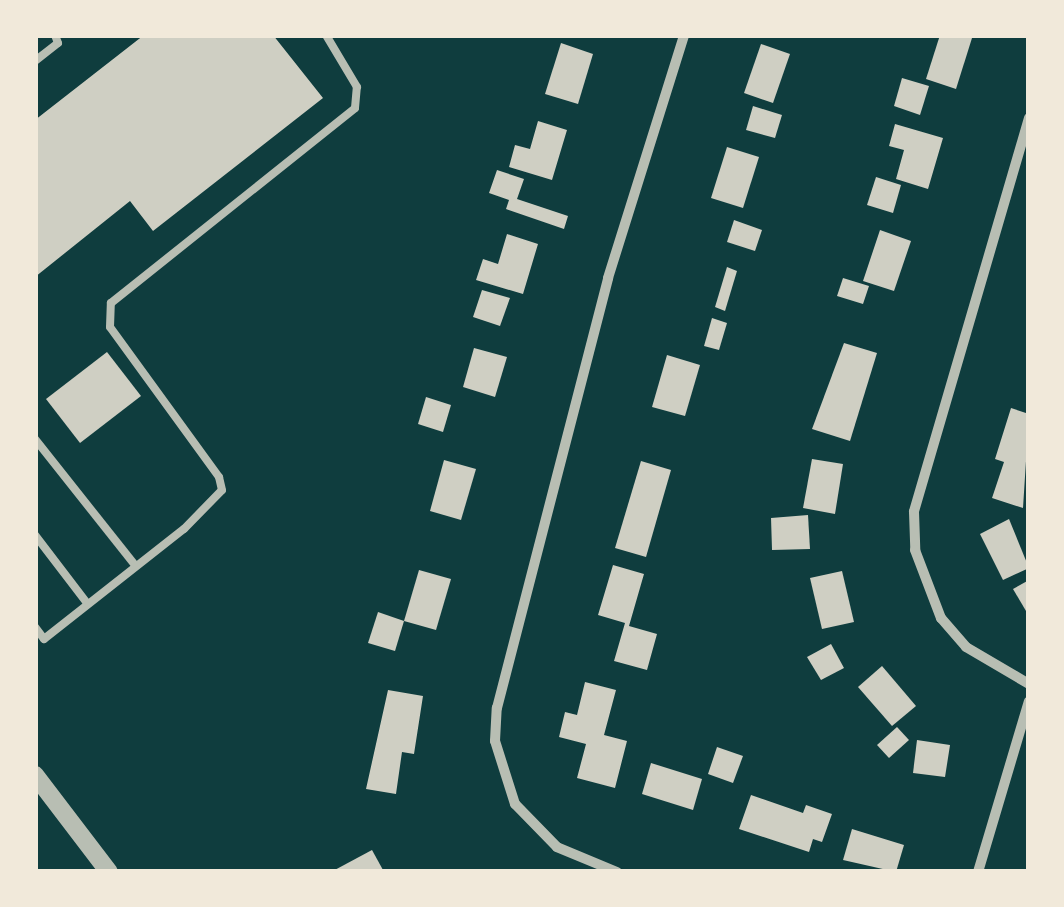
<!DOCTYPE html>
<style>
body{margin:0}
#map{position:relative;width:1064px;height:907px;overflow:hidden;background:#0f3d3e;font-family:"Open Sans",sans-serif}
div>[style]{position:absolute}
.building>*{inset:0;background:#cfcfc3}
.service>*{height:8px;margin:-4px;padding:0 4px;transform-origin:4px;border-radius:4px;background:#b8beb3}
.minor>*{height:10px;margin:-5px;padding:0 5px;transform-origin:5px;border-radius:5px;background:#b8beb3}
.tertiary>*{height:18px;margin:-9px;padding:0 9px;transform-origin:9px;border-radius:9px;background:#b8beb3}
span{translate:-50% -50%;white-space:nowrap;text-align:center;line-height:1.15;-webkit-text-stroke:10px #f1e9da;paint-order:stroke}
.frame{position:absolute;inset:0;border:38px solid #f1e9da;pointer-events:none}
</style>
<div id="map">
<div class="building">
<i style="clip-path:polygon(144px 35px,273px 35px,323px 98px,153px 231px,130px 201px,35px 277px,35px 120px)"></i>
<i style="clip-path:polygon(940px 35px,972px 38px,956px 89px,926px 79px)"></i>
<i style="clip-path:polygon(561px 43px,593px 54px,578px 104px,545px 94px)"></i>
<i style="clip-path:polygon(761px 44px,790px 54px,773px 103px,744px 93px)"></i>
<i style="clip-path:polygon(902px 78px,929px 86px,920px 115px,894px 106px)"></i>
<i style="clip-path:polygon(753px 106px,782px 115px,775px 138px,746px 130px)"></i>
<i style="clip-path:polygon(538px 121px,567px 130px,552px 180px,509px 167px,515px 145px,530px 149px)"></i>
<i style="clip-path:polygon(895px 124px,943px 138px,928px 189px,896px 179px,904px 150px,889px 146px)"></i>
<i style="clip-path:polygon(727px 147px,759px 157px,743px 208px,711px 198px)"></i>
<i style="clip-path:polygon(497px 170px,524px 179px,517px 199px,568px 216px,564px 229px,506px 209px,509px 200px,489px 193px)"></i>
<i style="clip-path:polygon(876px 177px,901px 185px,893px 213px,867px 205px)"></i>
<i style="clip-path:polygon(734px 220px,762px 230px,755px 251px,727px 242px)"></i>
<i style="clip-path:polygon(880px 230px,911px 241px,894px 291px,863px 281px)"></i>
<i style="clip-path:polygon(507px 234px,538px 244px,523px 294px,476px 280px,483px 259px,498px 264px)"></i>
<i style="clip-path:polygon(727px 267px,737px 271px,725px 311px,715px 307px)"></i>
<i style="clip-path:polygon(843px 278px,869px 286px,863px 304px,837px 296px)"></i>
<i style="clip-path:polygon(482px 290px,510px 298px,500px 326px,473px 317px)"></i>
<i style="clip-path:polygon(712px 318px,727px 323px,719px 350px,704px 346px)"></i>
<i style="clip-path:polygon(844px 343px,877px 353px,850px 441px,812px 429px)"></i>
<i style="clip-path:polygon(474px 348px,507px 357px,495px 397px,463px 387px)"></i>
<i style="clip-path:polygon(107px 352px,141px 396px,80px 443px,46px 399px)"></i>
<i style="clip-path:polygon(667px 355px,700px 365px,685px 416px,652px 407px)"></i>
<i style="clip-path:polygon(426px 397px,451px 405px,443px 432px,418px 424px)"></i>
<i style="clip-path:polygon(1011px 408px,1029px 414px,1023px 508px,992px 498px,1004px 462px,995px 459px)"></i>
<i style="clip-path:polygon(812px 459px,843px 464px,835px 514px,803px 508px)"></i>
<i style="clip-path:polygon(444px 460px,476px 469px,461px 520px,430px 511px)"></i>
<i style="clip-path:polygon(641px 461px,671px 470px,646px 557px,615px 548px)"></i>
<i style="clip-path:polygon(808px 515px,810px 549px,772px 550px,771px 518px)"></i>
<i style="clip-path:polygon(1009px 519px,1029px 568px,1003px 580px,980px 534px)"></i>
<i style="clip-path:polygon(613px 565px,644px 574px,629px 626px,657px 634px,647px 670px,614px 661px,625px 623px,598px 615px)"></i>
<i style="clip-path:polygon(419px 570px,451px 579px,436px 630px,404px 621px)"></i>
<i style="clip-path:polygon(842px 571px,854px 622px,822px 629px,810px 578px)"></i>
<i style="clip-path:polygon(1029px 580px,1029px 610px,1026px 611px,1013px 589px)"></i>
<i style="clip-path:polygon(378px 612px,404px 621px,395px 651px,368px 643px)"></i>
<i style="clip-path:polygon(831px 644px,844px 668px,821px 680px,807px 657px)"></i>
<i style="clip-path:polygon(882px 666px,916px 706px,892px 726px,858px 687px)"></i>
<i style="clip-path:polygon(585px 682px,616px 690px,604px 735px,627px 741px,615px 788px,577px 778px,586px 744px,559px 737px,565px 712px,577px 715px)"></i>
<i style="clip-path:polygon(388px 690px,423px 696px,414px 754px,402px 752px,396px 794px,366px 789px)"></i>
<i style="clip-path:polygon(897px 727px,909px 740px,889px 758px,877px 745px)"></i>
<i style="clip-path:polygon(917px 740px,950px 745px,945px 777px,913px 773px)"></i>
<i style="clip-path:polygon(717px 747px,743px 756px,733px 783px,708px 774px)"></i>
<i style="clip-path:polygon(651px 763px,702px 779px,693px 810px,642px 794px)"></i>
<i style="clip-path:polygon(751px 795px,803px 813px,806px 805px,832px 814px,822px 842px,813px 839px,809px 852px,739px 829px)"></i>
<i style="clip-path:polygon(852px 829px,904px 845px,896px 872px,843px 860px)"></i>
<i style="clip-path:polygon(372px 850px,383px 870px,331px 872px)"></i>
</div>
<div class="service">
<i style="left:35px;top:61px;width:29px;rotate:-38deg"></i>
<i style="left:58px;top:43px;width:9px;rotate:-111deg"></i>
<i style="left:35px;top:439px;width:159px;rotate:51.6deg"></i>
<i style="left:35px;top:535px;width:86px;rotate:52.6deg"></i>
<i style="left:35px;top:627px;width:15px;rotate:53deg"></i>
<i style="left:44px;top:639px;width:178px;rotate:-38.2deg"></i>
<i style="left:184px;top:529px;width:54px;rotate:-45.7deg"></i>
<i style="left:222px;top:490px;width:13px;rotate:-103deg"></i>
<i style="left:219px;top:477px;width:185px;rotate:-126deg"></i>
<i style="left:110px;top:327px;width:24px;rotate:-88deg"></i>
<i style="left:111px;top:303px;width:312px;rotate:-38.6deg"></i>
<i style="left:355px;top:108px;width:21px;rotate:-85deg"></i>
<i style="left:357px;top:87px;width:61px;rotate:-120.8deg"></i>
</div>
<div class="minor">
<i style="left:1029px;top:118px;width:410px;rotate:106.3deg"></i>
<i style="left:914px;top:512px;width:38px;rotate:88deg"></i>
<i style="left:915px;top:550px;width:73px;rotate:69.1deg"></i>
<i style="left:941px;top:618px;width:38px;rotate:49deg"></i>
<i style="left:966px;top:647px;width:73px;rotate:30.4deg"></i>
<i style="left:617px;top:872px;width:65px;rotate:-157.4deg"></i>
<i style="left:557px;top:847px;width:60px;rotate:-134.3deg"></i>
<i style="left:515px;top:804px;width:66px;rotate:-107.6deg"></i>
<i style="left:495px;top:741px;width:33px;rotate:-87deg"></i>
<i style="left:497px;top:708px;width:444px;rotate:-75.5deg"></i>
<i style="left:608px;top:278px;width:255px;rotate:-72.6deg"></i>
<i style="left:978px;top:872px;width:178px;rotate:-73.4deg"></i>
</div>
<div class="tertiary">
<i style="left:35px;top:775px;width:122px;rotate:52.7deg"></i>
</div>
<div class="frame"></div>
</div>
